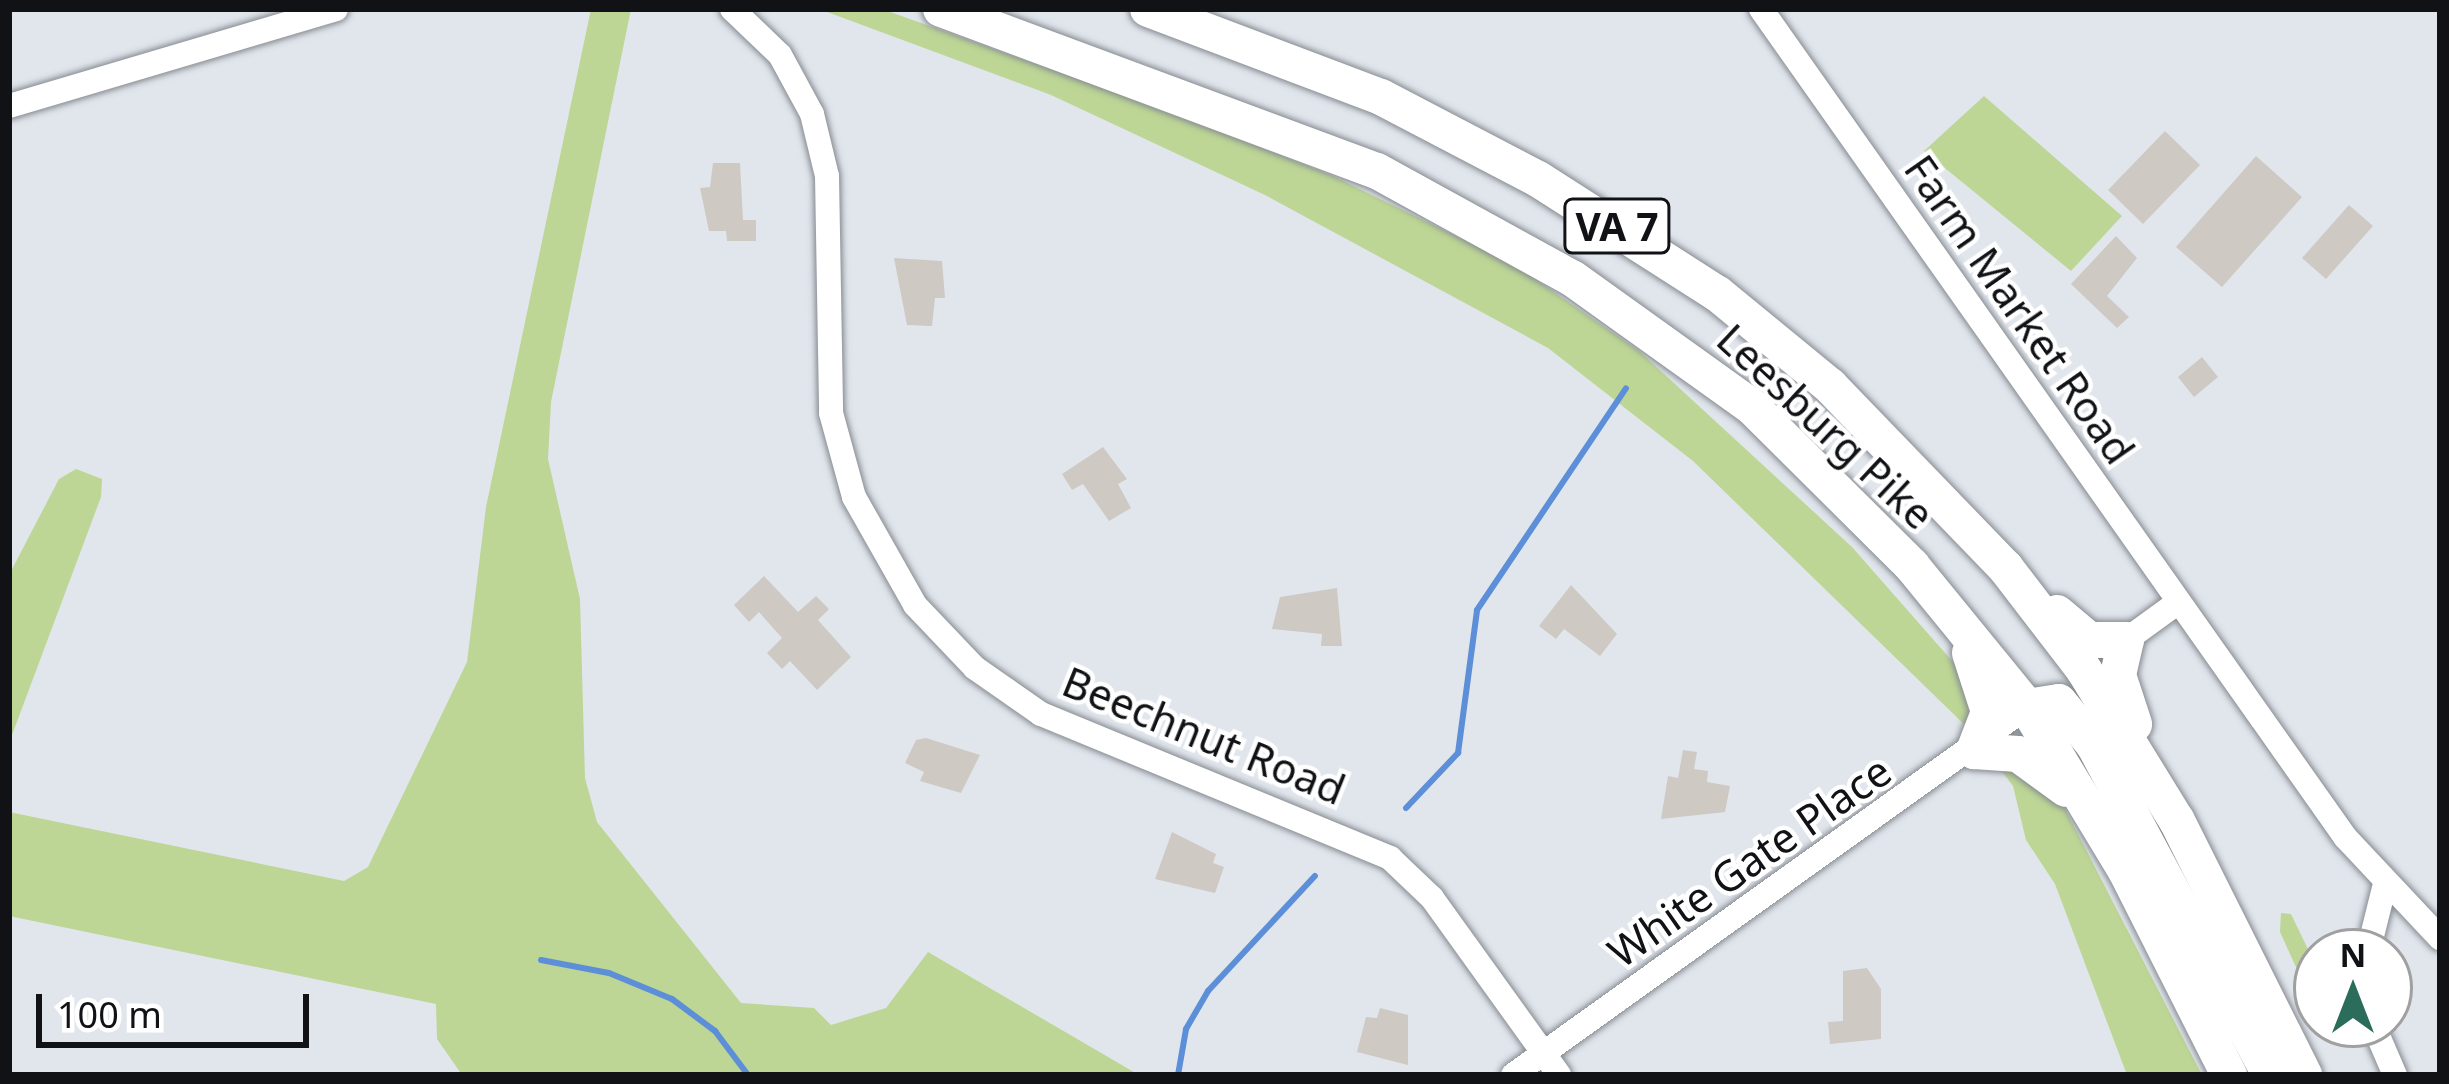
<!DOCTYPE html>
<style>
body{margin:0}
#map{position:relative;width:2449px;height:1084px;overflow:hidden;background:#e1e6ed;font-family:"Noto Sans",sans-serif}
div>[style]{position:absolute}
.green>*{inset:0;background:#bdd695}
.stream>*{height:6px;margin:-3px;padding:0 3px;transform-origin:3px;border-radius:3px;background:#5c8fd8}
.building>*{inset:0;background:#cec9c3}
.roads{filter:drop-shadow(0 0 3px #868b91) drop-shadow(0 0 3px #868b91)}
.minor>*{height:24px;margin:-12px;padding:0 12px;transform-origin:12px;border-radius:12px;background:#fff}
.highway>*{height:36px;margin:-18px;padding:0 18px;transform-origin:18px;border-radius:18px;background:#fff}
span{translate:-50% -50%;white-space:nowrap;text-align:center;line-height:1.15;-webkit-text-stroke:9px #fff;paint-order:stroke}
.shield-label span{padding:3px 9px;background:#fff;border:3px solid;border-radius:9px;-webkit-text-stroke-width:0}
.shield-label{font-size:39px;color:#111215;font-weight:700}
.street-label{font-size:42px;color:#111215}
.frame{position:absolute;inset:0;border:12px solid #111215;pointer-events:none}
.north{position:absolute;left:2293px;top:928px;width:120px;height:120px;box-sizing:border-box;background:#fff;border:3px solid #a0a0a1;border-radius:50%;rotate:0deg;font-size:33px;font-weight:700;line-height:48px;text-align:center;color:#111215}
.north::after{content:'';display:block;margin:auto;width:42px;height:54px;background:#2c6c5a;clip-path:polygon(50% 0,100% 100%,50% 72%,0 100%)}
.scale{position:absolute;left:36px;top:994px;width:273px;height:54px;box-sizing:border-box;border:6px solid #111215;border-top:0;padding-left:15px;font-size:36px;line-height:42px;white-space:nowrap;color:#111215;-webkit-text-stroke:9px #fff;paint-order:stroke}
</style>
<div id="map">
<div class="green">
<i style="clip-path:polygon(591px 9px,631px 9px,551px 402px,548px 459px,580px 599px,585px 778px,597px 822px,741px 1003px,814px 1008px,831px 1025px,886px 1008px,928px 952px,1139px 1075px,462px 1075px,437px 1039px,436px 1004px,9px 916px,9px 812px,344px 881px,368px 867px,467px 662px,486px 507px)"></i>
<i style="clip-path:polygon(819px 9px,882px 9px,1164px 110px,1331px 175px,1513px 264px,1638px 350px,1852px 547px,1975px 687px,1971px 731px,1693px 461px,1548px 348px,1265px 195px,1051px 95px)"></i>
<i style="clip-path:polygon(1984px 96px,2122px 216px,2071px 271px,1924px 151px)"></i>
<i style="clip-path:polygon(76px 469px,102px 479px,101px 497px,9px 743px,9px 575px,59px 479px)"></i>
<i style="clip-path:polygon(1998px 766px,2041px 774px,2064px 807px,2202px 1075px,2127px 1075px,2055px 884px,2026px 840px,2013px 786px)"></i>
<i style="clip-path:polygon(2281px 913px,2291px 914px,2317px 968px,2317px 1013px,2280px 932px)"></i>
</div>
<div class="stream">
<i style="left:1406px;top:808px;width:76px;rotate:-46.6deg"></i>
<i style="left:1458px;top:753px;width:144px;rotate:-82.4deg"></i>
<i style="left:1477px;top:610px;width:267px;rotate:-56.1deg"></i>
<i style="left:541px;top:960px;width:69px;rotate:10.8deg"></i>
<i style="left:609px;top:973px;width:68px;rotate:22.4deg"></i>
<i style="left:672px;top:999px;width:54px;rotate:36.7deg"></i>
<i style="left:715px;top:1031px;width:55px;rotate:53.1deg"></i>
<i style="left:1178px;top:1075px;width:47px;rotate:-80.1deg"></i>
<i style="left:1186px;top:1029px;width:44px;rotate:-59.9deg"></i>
<i style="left:1208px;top:991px;width:157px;rotate:-47.1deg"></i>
</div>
<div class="building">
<i style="clip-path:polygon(2165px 131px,2200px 165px,2143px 224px,2108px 190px)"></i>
<i style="clip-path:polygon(2256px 156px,2302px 197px,2222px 287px,2176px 247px)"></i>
<i style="clip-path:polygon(713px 163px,740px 163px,743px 220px,756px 220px,756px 241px,727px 241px,726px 231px,709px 231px,700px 188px,710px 187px)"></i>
<i style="clip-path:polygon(2349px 205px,2373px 226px,2326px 279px,2302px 258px)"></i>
<i style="clip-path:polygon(2116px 236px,2137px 258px,2107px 296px,2129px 317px,2117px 328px,2071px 284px)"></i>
<i style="clip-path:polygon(894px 258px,942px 261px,945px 298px,935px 298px,932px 326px,907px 325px)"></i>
<i style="clip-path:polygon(2202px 357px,2218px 377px,2194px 397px,2178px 377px)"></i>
<i style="clip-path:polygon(1103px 447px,1127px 479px,1118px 484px,1131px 508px,1109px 521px,1083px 484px,1072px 490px,1062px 474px)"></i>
<i style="clip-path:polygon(764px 576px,798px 612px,816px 596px,829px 609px,818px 620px,851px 657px,817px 690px,790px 661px,782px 669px,767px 653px,782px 638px,759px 612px,749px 622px,734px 605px)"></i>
<i style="clip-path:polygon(1571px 585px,1617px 634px,1600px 656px,1564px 629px,1556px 639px,1539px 626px)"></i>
<i style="clip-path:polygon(1337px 588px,1342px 646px,1321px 646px,1322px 634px,1272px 629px,1280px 597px)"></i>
<i style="clip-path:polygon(926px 738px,980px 755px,961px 793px,920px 781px,924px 772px,905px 763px,916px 740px)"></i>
<i style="clip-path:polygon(1683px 750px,1697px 752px,1694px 769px,1708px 771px,1707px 782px,1730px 786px,1725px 812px,1661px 819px,1668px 776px,1678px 778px)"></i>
<i style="clip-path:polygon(1172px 832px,1216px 854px,1213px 863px,1224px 867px,1215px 893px,1155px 879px)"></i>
<i style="clip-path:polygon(1867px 968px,1881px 989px,1881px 1039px,1830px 1044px,1828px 1022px,1843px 1021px,1843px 971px)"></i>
<i style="clip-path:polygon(1380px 1008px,1408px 1015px,1408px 1065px,1357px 1052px,1366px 1017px,1377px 1018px)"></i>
</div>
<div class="roads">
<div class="minor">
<i style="left:732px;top:9px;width:66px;rotate:43.8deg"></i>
<i style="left:780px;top:55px;width:67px;rotate:61.5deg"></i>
<i style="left:812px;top:114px;width:64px;rotate:76.4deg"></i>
<i style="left:827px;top:176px;width:237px;rotate:89deg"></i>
<i style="left:831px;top:413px;width:87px;rotate:74.7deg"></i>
<i style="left:854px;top:497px;width:124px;rotate:60.5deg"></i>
<i style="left:915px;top:605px;width:87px;rotate:46.4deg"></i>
<i style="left:975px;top:668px;width:80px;rotate:34.9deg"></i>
<i style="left:1041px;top:714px;width:378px;rotate:22.4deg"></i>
<i style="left:1390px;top:858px;width:58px;rotate:43.6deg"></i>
<i style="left:1432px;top:898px;width:218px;rotate:54.3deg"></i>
<i style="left:1761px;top:9px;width:1013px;rotate:54.8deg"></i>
<i style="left:2345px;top:837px;width:139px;rotate:46.8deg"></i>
<i style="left:9px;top:106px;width:341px;rotate:-16.5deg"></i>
<i style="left:2126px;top:640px;width:63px;rotate:-36deg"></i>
<i style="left:2368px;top:952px;width:70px;rotate:-76deg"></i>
<i style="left:2373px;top:1024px;width:56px;rotate:66.7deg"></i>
<i style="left:1513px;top:1075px;width:632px;rotate:-35.6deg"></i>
</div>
<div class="highway">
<i style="left:941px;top:9px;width:465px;rotate:20.4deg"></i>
<i style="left:1377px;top:171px;width:222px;rotate:28.8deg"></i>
<i style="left:1572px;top:278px;width:220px;rotate:35.6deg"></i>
<i style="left:1751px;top:406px;width:227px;rotate:44.8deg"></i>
<i style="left:1912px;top:566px;width:182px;rotate:50.8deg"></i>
<i style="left:2027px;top:707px;width:192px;rotate:58.9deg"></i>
<i style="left:2126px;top:871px;width:229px;rotate:63.2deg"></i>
<i style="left:1148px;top:9px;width:249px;rotate:20.7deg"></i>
<i style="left:1381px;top:97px;width:177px;rotate:27.6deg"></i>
<i style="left:1538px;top:179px;width:214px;rotate:32.6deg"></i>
<i style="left:1718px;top:294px;width:145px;rotate:39.4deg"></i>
<i style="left:1830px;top:386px;width:252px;rotate:46deg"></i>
<i style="left:2005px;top:567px;width:130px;rotate:52.5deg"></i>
<i style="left:2084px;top:670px;width:177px;rotate:58.4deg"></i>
<i style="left:2177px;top:821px;width:284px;rotate:63.4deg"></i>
<i style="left:2057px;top:613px;width:42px;rotate:40.2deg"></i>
<i style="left:2089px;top:640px;width:37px"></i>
<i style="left:2126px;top:640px;width:36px;rotate:103deg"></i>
<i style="left:2118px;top:675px;width:52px;rotate:71.9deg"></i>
<i style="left:1970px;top:653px;width:62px;rotate:72.1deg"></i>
<i style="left:1989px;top:712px;width:42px;rotate:111deg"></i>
<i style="left:1974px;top:751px;width:44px;rotate:3.9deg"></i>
<i style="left:2018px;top:754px;width:59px;rotate:36.1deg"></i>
<i style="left:2027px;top:707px;width:32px;rotate:-9deg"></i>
<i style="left:2059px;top:702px;width:55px;rotate:50.9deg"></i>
<i style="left:2094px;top:745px;width:374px;rotate:61.9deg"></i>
</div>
</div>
<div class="shield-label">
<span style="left:1617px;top:226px">VA 7</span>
</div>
<div class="street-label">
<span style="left:2020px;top:309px;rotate:55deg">Farm Market Road</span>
<span style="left:1826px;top:426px;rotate:43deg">Leesburg Pike</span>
<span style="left:1204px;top:735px;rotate:22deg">Beechnut Road</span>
<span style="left:1749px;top:861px;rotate:-35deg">White Gate Place</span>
</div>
<div class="frame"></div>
<div class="north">N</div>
<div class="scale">100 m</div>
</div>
